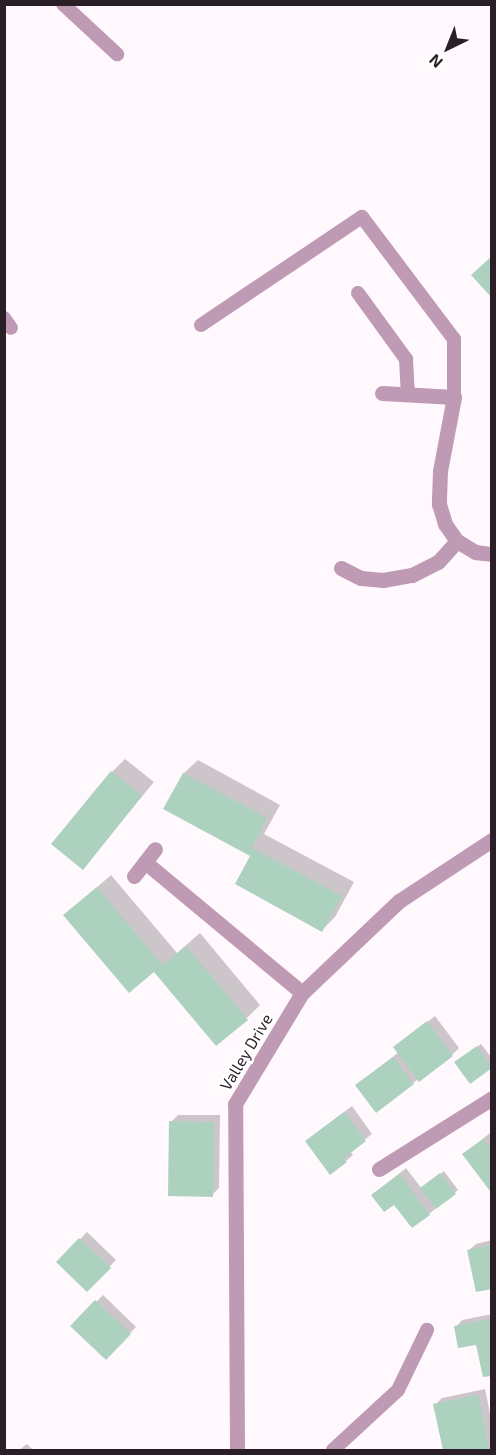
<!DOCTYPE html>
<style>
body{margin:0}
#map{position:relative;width:496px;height:1455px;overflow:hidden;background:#fff8fd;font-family:"Exo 2",sans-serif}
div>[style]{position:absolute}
.shadow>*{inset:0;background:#0003}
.building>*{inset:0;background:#acd1bf}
.lane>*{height:14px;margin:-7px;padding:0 7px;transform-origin:7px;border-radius:7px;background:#bf9ab4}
.street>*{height:15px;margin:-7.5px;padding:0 7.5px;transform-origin:7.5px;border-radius:7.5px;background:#bf9ab4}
span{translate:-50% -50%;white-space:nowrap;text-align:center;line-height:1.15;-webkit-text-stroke:5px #fff;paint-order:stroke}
.street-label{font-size:16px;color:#2b1f27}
.frame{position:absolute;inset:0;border:6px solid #2b1f27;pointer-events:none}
.north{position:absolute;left:418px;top:18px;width:60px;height:60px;-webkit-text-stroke:4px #fff;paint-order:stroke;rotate:223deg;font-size:16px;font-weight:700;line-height:24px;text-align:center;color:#2b1f27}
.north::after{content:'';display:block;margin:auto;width:21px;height:27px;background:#2b1f27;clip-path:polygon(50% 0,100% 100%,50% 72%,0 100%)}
</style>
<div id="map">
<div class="shadow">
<i style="clip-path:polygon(125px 759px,154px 782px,83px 868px,112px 772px)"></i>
<i style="clip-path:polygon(198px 760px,280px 805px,264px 834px,354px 882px,335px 917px,322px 930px,252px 855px,165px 809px,184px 773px)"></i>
<i style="clip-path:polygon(111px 875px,177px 953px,200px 933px,260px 1005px,247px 1018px,154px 970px,65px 915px)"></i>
<i style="clip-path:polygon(435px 1016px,459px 1048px,452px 1055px,413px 1083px,357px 1085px,399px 1052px,402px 1041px)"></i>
<i style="clip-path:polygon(481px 1044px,492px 1058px,492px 1066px,471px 1082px,460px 1059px)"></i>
<i style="clip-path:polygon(352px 1106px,372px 1134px,350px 1151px,353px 1155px,346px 1161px,314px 1135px)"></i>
<i style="clip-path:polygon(178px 1115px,220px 1115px,219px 1188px,212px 1195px,171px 1122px)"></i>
<i style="clip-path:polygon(490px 1133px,492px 1187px,490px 1189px,464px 1154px)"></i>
<i style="clip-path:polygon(406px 1168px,422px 1189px,444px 1171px,458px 1190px,429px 1214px,373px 1195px)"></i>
<i style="clip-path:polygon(87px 1232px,116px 1260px,87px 1290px,58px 1262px)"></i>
<i style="clip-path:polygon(492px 1240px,492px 1288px,469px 1250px,476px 1244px)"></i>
<i style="clip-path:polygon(103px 1295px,136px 1327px,106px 1358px,73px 1326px)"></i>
<i style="clip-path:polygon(492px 1314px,492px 1374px,477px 1343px,456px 1327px,462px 1320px)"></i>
<i style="clip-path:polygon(485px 1389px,492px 1423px,492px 1450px,445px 1450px,435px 1405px,442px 1398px)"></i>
<i style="clip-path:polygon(27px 1444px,33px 1450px,19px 1450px)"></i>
</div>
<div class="building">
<i style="clip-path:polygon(492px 256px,492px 298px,471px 275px)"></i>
<i style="clip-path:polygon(111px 771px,142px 796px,83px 870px,51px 844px)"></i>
<i style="clip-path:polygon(183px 773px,267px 818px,252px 848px,342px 896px,322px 932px,235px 884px,250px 856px,163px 809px)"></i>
<i style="clip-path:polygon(97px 887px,162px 965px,186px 946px,248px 1020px,216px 1046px,154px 972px,129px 993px,63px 915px)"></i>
<i style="clip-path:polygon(427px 1021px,453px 1056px,419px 1082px,393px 1047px)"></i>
<i style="clip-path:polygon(477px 1046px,492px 1068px,470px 1084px,454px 1062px)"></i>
<i style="clip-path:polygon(393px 1057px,414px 1084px,376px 1113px,355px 1085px)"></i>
<i style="clip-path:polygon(344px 1112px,366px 1141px,344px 1158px,347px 1162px,330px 1175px,305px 1141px)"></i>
<i style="clip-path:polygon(169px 1121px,214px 1122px,213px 1197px,168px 1196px)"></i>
<i style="clip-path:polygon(483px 1139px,488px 1146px,492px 1143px,490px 1191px,462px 1154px)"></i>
<i style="clip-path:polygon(440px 1173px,456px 1194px,436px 1209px,420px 1188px)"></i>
<i style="clip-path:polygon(399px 1174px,430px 1215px,412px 1228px,394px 1205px,384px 1212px,371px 1195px)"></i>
<i style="clip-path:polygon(79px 1238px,111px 1268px,87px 1292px,56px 1262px)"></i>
<i style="clip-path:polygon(492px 1245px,492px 1289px,476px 1292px,467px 1250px)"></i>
<i style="clip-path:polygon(95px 1300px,131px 1334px,106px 1360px,70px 1326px)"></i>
<i style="clip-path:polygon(492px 1319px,492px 1376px,483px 1377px,476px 1345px,458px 1348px,454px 1326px)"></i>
<i style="clip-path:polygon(478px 1395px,489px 1450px,443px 1450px,433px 1404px)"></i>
</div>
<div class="lane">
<i style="left:63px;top:4px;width:74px;rotate:42.8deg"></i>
<i style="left:358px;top:293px;width:82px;rotate:54deg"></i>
<i style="left:406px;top:359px;width:36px;rotate:87deg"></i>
<i style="left:4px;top:318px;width:12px;rotate:55deg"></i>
<i style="left:201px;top:325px;width:194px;rotate:-33.9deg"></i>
<i style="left:362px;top:217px;width:153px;rotate:53deg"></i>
<i style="left:454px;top:339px;width:58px;rotate:90deg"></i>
<i style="left:333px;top:1450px;width:88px;rotate:-42.7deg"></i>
<i style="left:398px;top:1390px;width:67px;rotate:-64.2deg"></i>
</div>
<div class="street">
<i style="left:382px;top:393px;width:72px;rotate:3.2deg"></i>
<i style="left:454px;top:397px;width:75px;rotate:100.7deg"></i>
<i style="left:440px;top:471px;width:33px;rotate:92deg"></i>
<i style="left:439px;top:504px;width:21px;rotate:73deg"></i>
<i style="left:445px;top:524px;width:21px;rotate:55deg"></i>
<i style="left:457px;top:541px;width:21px;rotate:31deg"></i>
<i style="left:475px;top:552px;width:17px;rotate:7deg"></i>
<i style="left:341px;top:568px;width:22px;rotate:27deg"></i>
<i style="left:361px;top:578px;width:22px;rotate:5deg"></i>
<i style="left:383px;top:580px;width:29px;rotate:-10deg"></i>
<i style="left:412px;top:575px;width:29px;rotate:-27deg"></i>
<i style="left:438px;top:562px;width:28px;rotate:-48deg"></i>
<i style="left:145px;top:862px;width:204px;rotate:39.8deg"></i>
<i style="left:134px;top:876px;width:34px;rotate:-52deg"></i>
<i style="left:379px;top:1169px;width:133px;rotate:-32.1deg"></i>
<i style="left:237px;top:1450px;width:346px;rotate:-90.3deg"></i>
<i style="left:235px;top:1104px;width:130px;rotate:-58.9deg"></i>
<i style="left:302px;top:993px;width:134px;rotate:-43.5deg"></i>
<i style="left:399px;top:901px;width:111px;rotate:-33.3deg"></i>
</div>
<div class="street-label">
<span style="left:246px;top:1052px;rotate:-59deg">Valley Drive</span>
</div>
<div class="frame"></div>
<div class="north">N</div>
</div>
